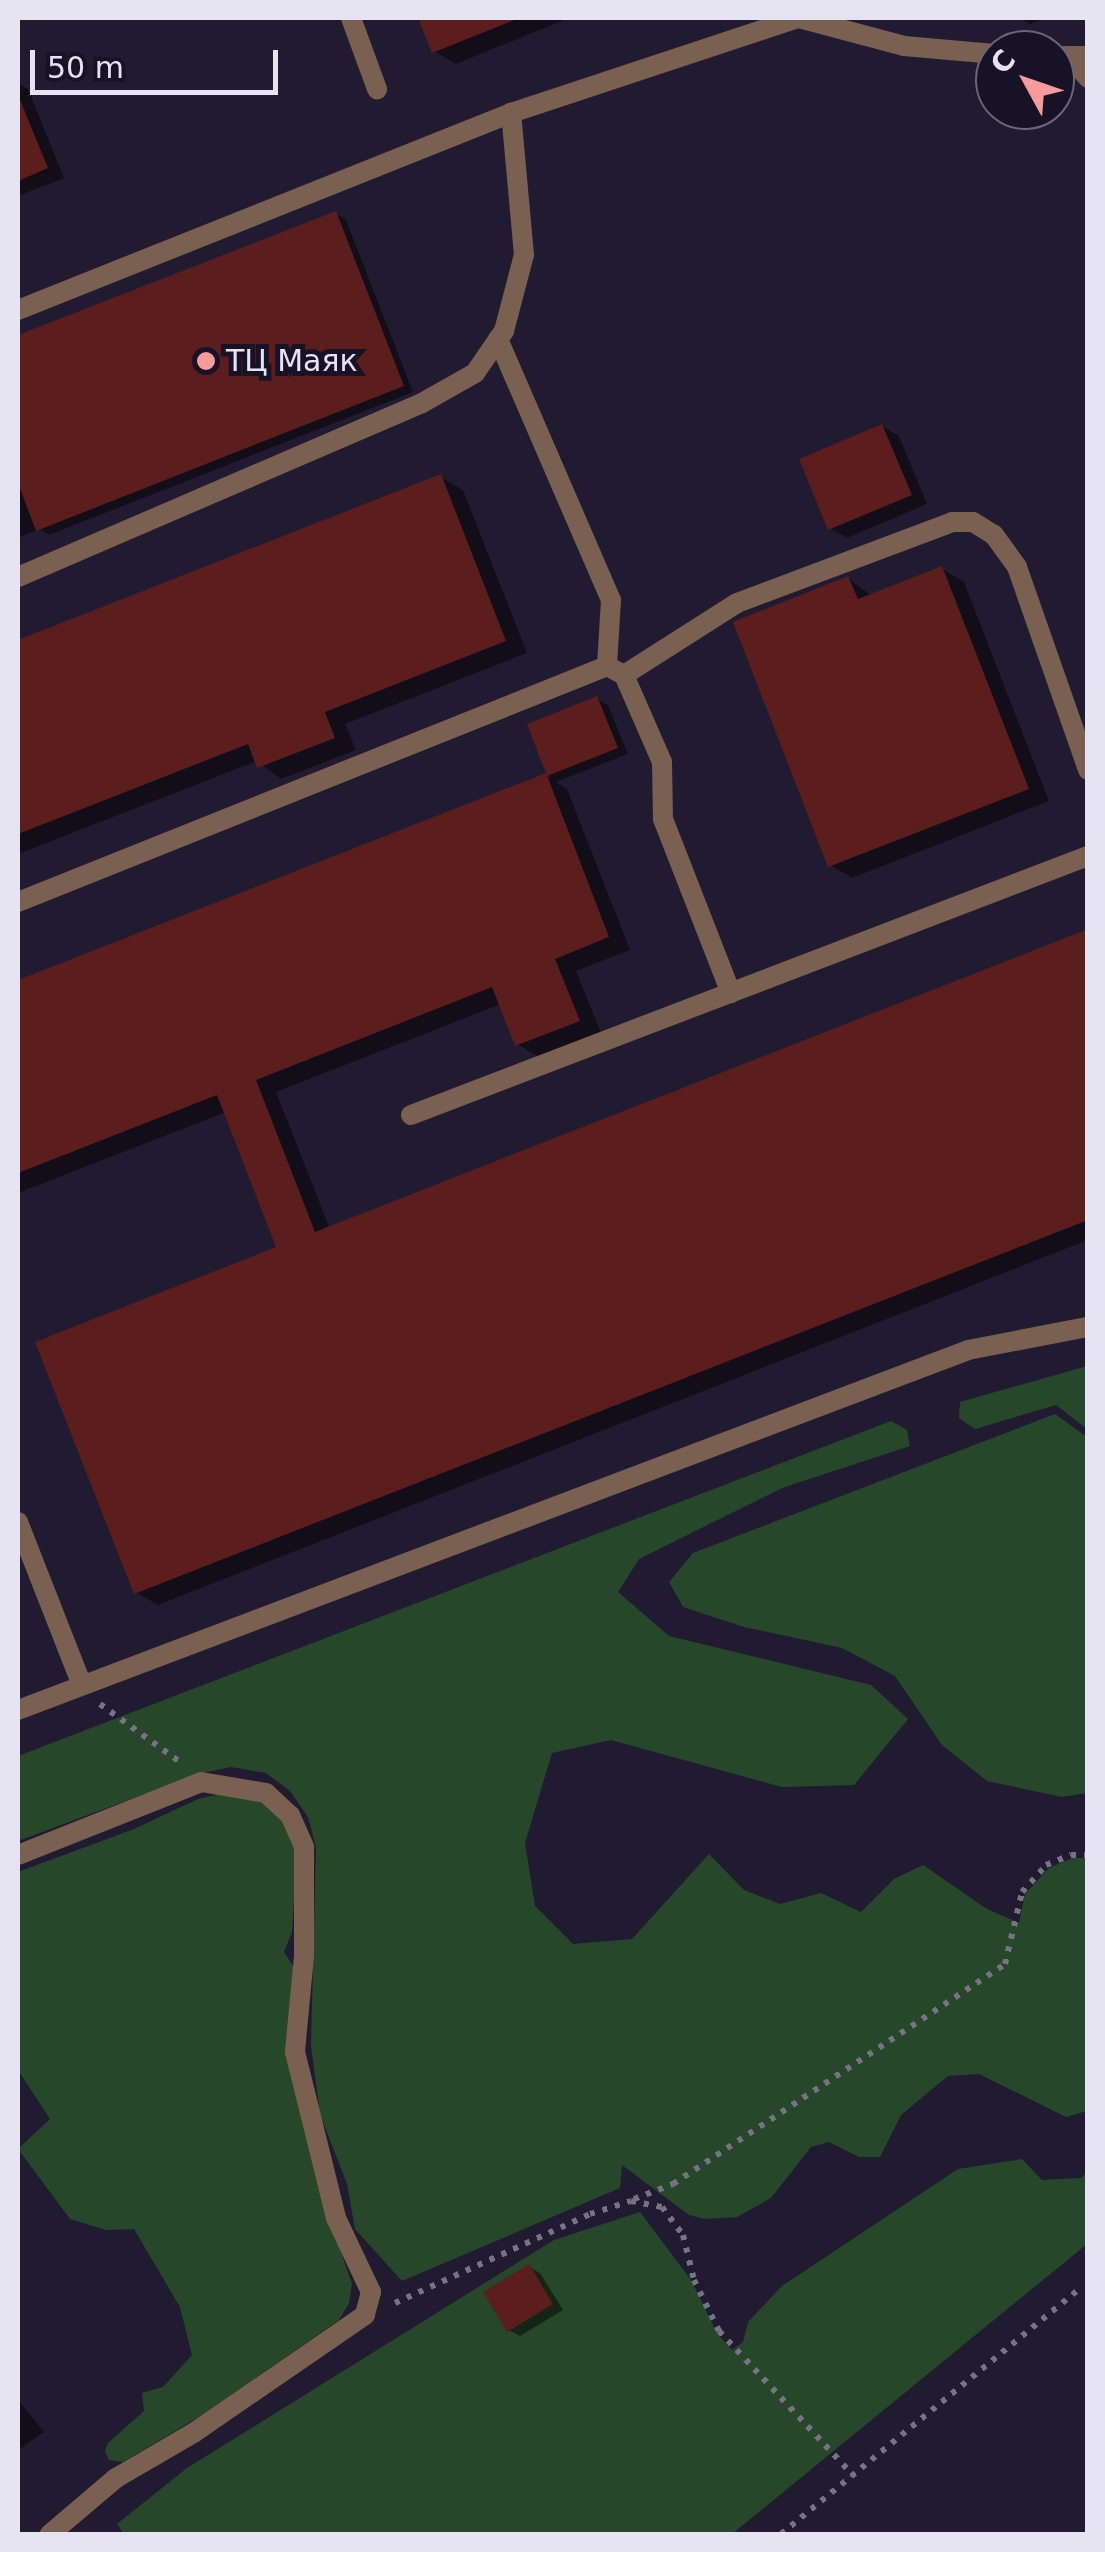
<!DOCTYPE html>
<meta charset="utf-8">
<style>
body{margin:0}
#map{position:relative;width:1105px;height:2552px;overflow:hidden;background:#211b31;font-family:"DejaVu Sans",sans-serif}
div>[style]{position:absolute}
.green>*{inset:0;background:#27472a}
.shadow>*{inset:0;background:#0007}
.building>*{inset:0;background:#5c1d1d}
.path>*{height:6px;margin-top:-3px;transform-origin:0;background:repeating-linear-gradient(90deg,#777385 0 5px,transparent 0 13px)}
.service>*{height:20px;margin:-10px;padding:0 10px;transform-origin:10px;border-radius:10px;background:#7a6050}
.dots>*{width:28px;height:28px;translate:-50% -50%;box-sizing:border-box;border:5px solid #181227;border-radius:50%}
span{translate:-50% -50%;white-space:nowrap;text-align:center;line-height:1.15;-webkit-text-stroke:10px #181227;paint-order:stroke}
.poi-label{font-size:30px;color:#e6e3f2}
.left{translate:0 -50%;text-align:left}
.frame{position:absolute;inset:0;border:20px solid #e6e3f2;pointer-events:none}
.north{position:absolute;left:975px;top:30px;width:100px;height:100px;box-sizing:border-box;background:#181227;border:2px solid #6a6678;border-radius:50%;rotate:310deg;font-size:28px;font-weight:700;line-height:40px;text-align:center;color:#e6e3f2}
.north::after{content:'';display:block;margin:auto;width:35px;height:45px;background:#f59b9b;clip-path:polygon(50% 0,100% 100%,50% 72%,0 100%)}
.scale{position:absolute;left:30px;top:50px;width:248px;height:45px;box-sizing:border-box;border:5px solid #e6e3f2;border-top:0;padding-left:12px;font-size:30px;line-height:35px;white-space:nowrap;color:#e6e3f2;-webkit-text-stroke:8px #181227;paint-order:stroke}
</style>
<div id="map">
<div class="green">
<i style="clip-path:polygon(1087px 1366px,1087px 1429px,1056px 1405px,975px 1429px,959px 1418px,960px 1402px)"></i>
<i style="clip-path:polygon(1055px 1414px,1087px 1437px,1087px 1793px,1062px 1797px,987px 1781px,942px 1745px,895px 1676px,842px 1648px,744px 1627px,683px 1607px,669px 1582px,693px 1553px)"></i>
<i style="clip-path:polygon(891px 1421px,907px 1430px,910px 1446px,782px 1488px,639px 1559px,618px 1592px,669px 1636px,871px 1685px,908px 1719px,854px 1785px,782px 1787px,611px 1740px,552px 1753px,525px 1843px,535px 1906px,573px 1944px,632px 1939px,709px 1854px,744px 1890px,780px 1904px,821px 1893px,861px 1912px,894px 1879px,923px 1865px,987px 1909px,1019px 1923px,1025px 1894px,1049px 1868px,1073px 1858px,1087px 1858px,1087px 2111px,1066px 2117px,979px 2074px,948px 2076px,901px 2115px,880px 2157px,859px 2157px,829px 2142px,811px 2147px,771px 2198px,737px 2217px,705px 2219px,689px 2215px,622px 2165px,620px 2188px,402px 2281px,355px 2229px,347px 2184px,320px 2114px,311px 2045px,316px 1847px,308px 1817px,290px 1791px,266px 1773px,231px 1767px,198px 1774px,18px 1841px,18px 1756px)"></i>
<i style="clip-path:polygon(225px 1793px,270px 1803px,290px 1827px,297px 1854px,292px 1932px,284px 1952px,295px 1969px,288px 2051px,328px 2214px,352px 2284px,349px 2303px,339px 2320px,202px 2415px,123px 2462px,109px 2460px,105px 2451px,108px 2443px,144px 2411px,142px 2393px,163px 2387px,192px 2355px,180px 2307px,134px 2229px,106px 2230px,70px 2219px,18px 2149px,50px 2119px,18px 2070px,18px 1872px,134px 1829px,198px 1799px)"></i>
<i style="clip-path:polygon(1022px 2159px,1042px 2180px,1081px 2178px,1087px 2172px,1087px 2244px,732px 2534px,124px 2534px,117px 2524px,187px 2468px,554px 2240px,640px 2212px,691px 2280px,717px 2333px,732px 2350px,743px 2342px,748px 2322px,782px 2286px,958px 2169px)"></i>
</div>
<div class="shadow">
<i style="clip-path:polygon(421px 18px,561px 18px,562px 21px,456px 64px,434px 51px)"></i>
<i style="clip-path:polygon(1019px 18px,1045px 18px,1030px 24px)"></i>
<i style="clip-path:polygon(18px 83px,28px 89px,64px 178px,18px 196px)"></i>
<i style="clip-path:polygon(335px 213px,346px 220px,413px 392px,49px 535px,39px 529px,18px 538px,18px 338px)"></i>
<i style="clip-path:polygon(882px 426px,899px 436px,927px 504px,847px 538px,830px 528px)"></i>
<i style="clip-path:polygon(441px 477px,463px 490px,527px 653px,345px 724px,356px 750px,281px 779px,257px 761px,18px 854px,18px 643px)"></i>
<i style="clip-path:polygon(942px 569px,964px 582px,1049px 801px,852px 878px,830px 865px,848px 578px,872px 596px)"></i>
<i style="clip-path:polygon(597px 699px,608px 705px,628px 754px,556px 782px,567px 789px,630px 950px,576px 971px,601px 1033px,539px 1057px,517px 1044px,501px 1004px,276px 1092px,330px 1229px,1088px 932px,1088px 1240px,158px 1605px,136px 1592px,280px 1249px,226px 1112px,18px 1193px,18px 983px,545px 776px,551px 779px,530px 725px)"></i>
<i style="clip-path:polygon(529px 2267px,540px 2273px,563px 2310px,520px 2336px,509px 2330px)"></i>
<i style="clip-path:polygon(20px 2402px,44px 2432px,20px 2449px,18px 2447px)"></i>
</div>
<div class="building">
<i style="clip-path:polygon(418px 18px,516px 18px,517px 19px,432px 53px)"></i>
<i style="clip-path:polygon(18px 95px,48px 168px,18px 181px)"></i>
<i style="clip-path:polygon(336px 211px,404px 386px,36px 531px,18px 483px,18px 335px)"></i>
<i style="clip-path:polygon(882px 424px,912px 495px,828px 530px,799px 459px)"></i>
<i style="clip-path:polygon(441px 474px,506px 641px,325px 712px,335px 738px,257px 768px,248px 744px,18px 834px,18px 640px)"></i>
<i style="clip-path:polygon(942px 566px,1029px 789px,828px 867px,733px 622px,848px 576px,858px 599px)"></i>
<i style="clip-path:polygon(597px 696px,618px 748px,547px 776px,527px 724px)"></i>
<i style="clip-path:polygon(546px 773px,609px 937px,555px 959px,580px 1021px,515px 1046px,492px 987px,256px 1080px,315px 1232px,1088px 929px,1088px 1220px,134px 1594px,35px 1342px,276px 1247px,217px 1095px,18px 1173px,18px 980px)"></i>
<i style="clip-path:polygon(529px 2264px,553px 2304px,507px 2332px,483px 2292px)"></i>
</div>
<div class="path">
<i style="left:100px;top:1704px;width:102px;rotate:35.9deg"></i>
<i style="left:634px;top:2199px;width:42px;rotate:-21deg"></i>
<i style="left:673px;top:2184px;width:398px;rotate:-33.5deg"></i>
<i style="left:1005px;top:1964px;width:74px;rotate:-76.7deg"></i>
<i style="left:1022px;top:1892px;width:36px;rotate:-48deg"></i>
<i style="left:1046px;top:1865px;width:27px;rotate:-22deg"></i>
<i style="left:1071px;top:1855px;width:17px"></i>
<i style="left:395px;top:2303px;width:214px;rotate:-24.5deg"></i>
<i style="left:590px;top:2214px;width:43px;rotate:-17.6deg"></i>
<i style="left:631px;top:2201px;width:32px;rotate:11deg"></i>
<i style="left:662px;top:2207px;width:35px;rotate:53deg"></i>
<i style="left:683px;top:2235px;width:46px;rotate:76.3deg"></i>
<i style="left:694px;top:2280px;width:57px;rotate:63.9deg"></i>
<i style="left:719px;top:2331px;width:197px;rotate:47.1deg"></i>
<i style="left:781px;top:2534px;width:384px;rotate:-39.4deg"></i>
</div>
<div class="service">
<i style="left:351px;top:18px;width:76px;rotate:69.9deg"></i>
<i style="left:1055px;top:56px;width:33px"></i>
<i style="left:1069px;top:56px;width:29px;rotate:49deg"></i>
<i style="left:18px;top:310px;width:531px;rotate:-21.78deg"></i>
<i style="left:511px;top:113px;width:303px;rotate:-18.3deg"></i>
<i style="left:799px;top:18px;width:109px;rotate:14.9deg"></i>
<i style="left:904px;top:46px;width:91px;rotate:5deg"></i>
<i style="left:498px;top:339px;width:284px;rotate:66.6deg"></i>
<i style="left:611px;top:600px;width:66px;rotate:93.5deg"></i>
<i style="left:18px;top:577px;width:440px;rotate:-23.3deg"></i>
<i style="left:422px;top:403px;width:61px;rotate:-29.5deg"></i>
<i style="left:475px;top:373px;width:51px;rotate:-55.4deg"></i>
<i style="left:504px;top:331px;width:79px;rotate:-75.3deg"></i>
<i style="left:524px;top:255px;width:143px;rotate:-95.2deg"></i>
<i style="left:624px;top:675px;width:134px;rotate:-32.5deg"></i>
<i style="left:737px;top:603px;width:230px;rotate:-20.6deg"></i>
<i style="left:952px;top:522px;width:21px"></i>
<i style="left:973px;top:522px;width:25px;rotate:32deg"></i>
<i style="left:994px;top:535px;width:39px;rotate:54deg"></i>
<i style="left:1017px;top:567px;width:215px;rotate:70.7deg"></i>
<i style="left:18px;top:902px;width:635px;rotate:-21.83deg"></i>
<i style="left:607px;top:666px;width:19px;rotate:28deg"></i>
<i style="left:624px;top:675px;width:95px;rotate:66.4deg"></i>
<i style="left:662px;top:762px;width:57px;rotate:89deg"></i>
<i style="left:663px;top:819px;width:187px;rotate:68.7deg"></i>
<i style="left:411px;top:1115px;width:725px;rotate:-20.94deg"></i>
<i style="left:18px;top:1522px;width:175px;rotate:68.6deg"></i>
<i style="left:18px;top:1710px;width:1016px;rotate:-20.75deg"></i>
<i style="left:968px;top:1350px;width:122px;rotate:-10.9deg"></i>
<i style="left:18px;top:1855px;width:197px;rotate:-21.7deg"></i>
<i style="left:201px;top:1782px;width:66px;rotate:9.6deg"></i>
<i style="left:266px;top:1793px;width:33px;rotate:43deg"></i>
<i style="left:290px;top:1815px;width:35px;rotate:66deg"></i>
<i style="left:304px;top:1847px;width:109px;rotate:90deg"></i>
<i style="left:304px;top:1956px;width:96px;rotate:95.4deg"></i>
<i style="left:295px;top:2052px;width:171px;rotate:76.1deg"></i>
<i style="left:336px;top:2218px;width:82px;rotate:64.7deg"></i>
<i style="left:371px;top:2292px;width:24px;rotate:105deg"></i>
<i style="left:365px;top:2315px;width:206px;rotate:145.5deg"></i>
<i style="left:195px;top:2432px;width:91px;rotate:149.8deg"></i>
<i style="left:116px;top:2478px;width:87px;rotate:139.7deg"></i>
</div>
<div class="dots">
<i style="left:206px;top:361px;background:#f59b9b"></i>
</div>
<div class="poi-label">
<span class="left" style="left:226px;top:361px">ТЦ Маяк</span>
</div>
<div class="frame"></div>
<div class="north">С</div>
<div class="scale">50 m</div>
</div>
